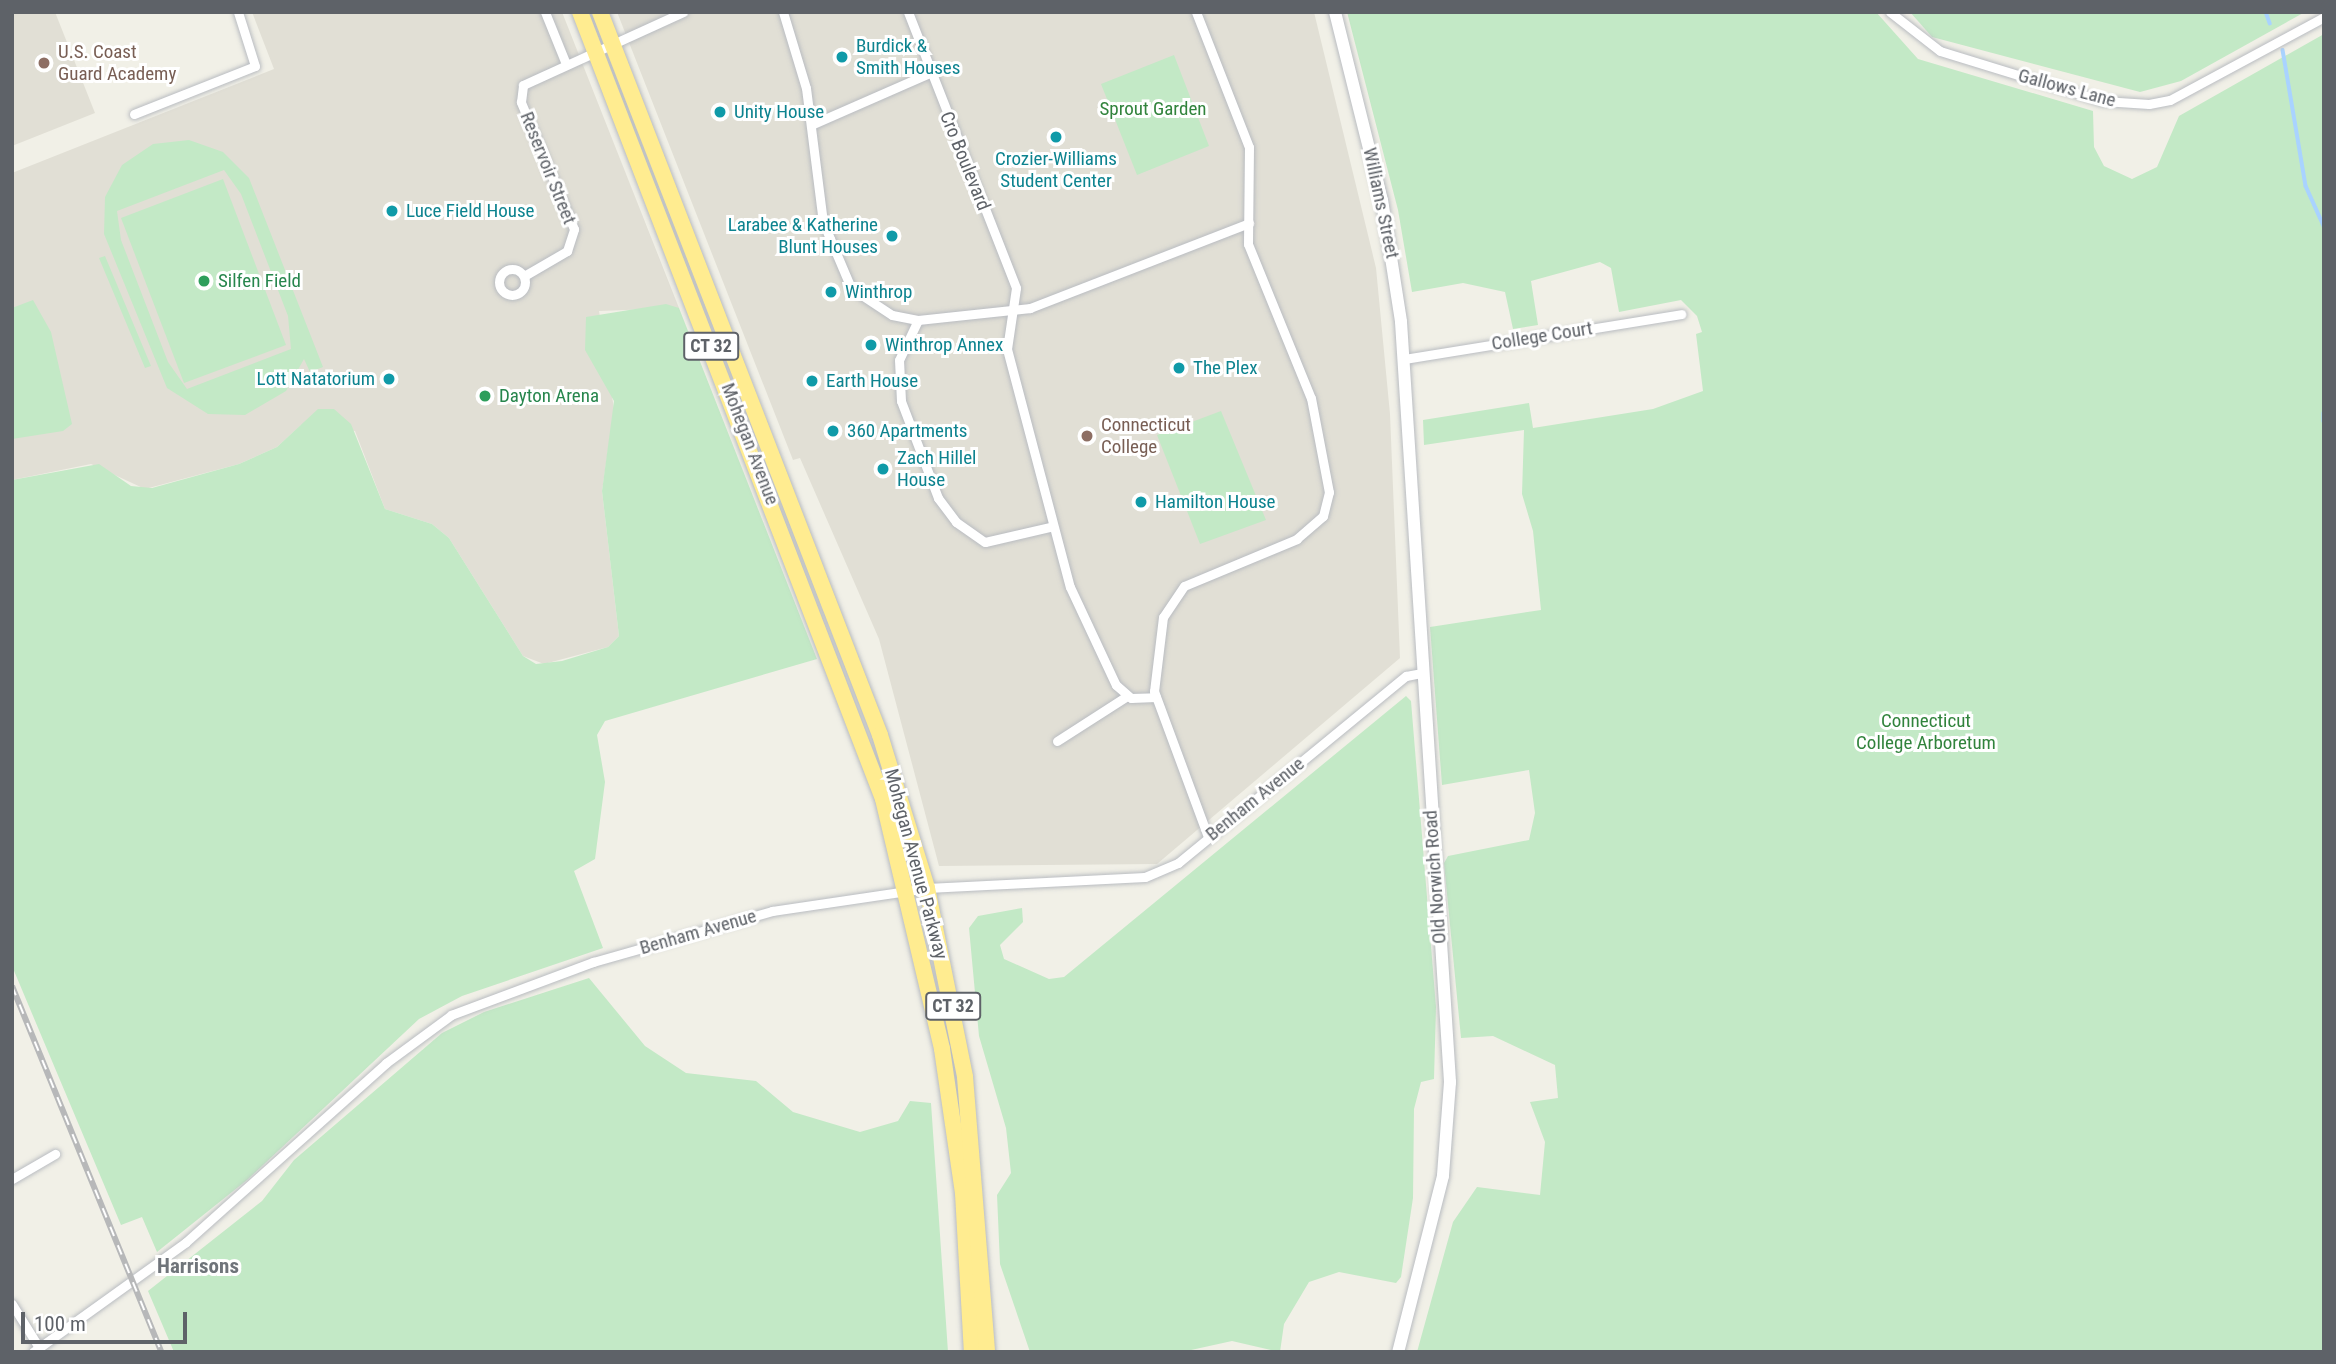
<!DOCTYPE html>
<style>
body{margin:0}
#map{position:relative;width:2336px;height:1364px;overflow:hidden;background:#f1f0e7;font-family:"Roboto Condensed",sans-serif}
div>[style]{position:absolute}
.education>*{inset:0;background:#e1dfd5}
.green>*{inset:0;background:#c3e9c6}
.stream>*{height:3.5px;margin:-1.75px;padding:0 1.75px;transform-origin:1.75px;border-radius:1.75px;background:#a9d3ff}
.roads{filter:drop-shadow(0 0 2px #b9bcc1) drop-shadow(0 0 2px #b9bcc1)}
.street>*{height:9px;margin:-4.5px;padding:0 4.5px;transform-origin:4.5px;border-radius:4.5px;background:#fff}
.street>.ring{margin:-4.5px;padding:0;box-sizing:content-box;background:none;border:9px solid #fff;border-radius:50%}
.secondary>*{height:12px;margin:-6px;padding:0 6px;transform-origin:6px;border-radius:6px;background:#fff}
.highway>*{height:16px;margin:-8px;padding:0 8px;transform-origin:8px;border-radius:8px;background:#ffec90}
.rail>*{height:6px;margin-top:-3px;transform-origin:0;background:repeating-linear-gradient(90deg,#fff 0 10px,#b7b8b9 0 20px);box-sizing:border-box;border-block:2px solid #b7b8b9}
.dots>*{width:19px;height:19px;translate:-50% -50%;box-sizing:border-box;border:4px solid #fff;border-radius:50%}
span{translate:-50% -50%;white-space:nowrap;text-align:center;line-height:1.15;-webkit-text-stroke:6px #fff;paint-order:stroke}
.shield-label span{padding:2px 5px;background:#fff;border:2px solid;border-radius:5px;-webkit-text-stroke-width:0}
.shield-label{font-size:18px;color:#5e6268;font-weight:700}
.culture-label{font-size:19px;color:#0d838f}
.left{translate:0 -50%;text-align:left}
.right{translate:-100% -50%;text-align:right}
.education-label{font-size:19px;color:#785e54}
.street-label{font-size:19px;color:#5e6268}
.park-label{font-size:19px;color:#31833c}
.leisure-label{font-size:19px;color:#27864d}
.neighbourhood-label{font-size:21px;color:#6f747a;font-weight:700}
.frame{position:absolute;inset:0;border:14px solid #5e6268;pointer-events:none}
.scale{position:absolute;left:21px;top:1312px;width:166px;height:32px;box-sizing:border-box;border:4px solid #5e6268;border-top:0;padding-left:9px;font-size:21px;line-height:24px;white-space:nowrap;color:#5e6268;-webkit-text-stroke:5px #fff;paint-order:stroke}
</style>
<div id="map">
<div class="education">
<i style="clip-path:polygon(12px 12px,55px 12px,95px 113px,12px 146px)"></i>
<i style="clip-path:polygon(252px 12px,562px 12px,679px 308px,599px 311px,614px 409px,602px 491px,619px 636px,608px 647px,544px 664px,523px 656px,449px 538px,432px 524px,385px 509px,355px 431px,301px 425px,277px 447px,239px 464px,145px 489px,91px 464px,12px 480px,12px 173px,274px 69px)"></i>
<i style="clip-path:polygon(617px 12px,1314px 12px,1376px 268px,1390px 414px,1400px 658px,1157px 864px,939px 866px,879px 639px,800px 458px,793px 460px)"></i>
</div>
<div class="green">
<i style="clip-path:polygon(1347px 12px,1876px 12px,1918px 59px,2093px 111px,2094px 147px,2104px 166px,2132px 179px,2157px 167px,2179px 116px,2324px 34px,2324px 1352px,1417px 1352px,1453px 1222px,1477px 1187px,1540px 1195px,1545px 1142px,1530px 1102px,1558px 1098px,1555px 1065px,1493px 1036px,1461px 1038px,1444px 863px,1448px 856px,1529px 840px,1535px 813px,1529px 770px,1442px 785px,1430px 627px,1541px 610px,1533px 531px,1522px 494px,1524px 430px,1424px 445px,1423px 420px,1529px 403px,1533px 428px,1653px 409px,1703px 391px,1696px 334px,1702px 332px,1697px 316px,1681px 300px,1619px 312px,1611px 268px,1600px 262px,1531px 281px,1538px 325px,1513px 329px,1505px 292px,1463px 283px,1412px 292px,1398px 210px)"></i>
<i style="clip-path:polygon(1910px 12px,2305px 12px,2181px 81px,2140px 92px,1932px 37px)"></i>
<i style="clip-path:polygon(1174px 55px,1209px 146px,1137px 175px,1101px 84px)"></i>
<i style="clip-path:polygon(evenodd,189px 140px,223px 152px,249px 178px,323px 367px,310px 372px,304px 359px,286px 391px,245px 415px,208px 414px,167px 388px,104px 234px,105px 197px,122px 165px,153px 144px,189px 140px,224px 170px,241px 194px,288px 316px,291px 349px,187px 389px,168px 362px,121px 240px,117px 211px,224px 170px)"></i>
<i style="clip-path:polygon(223px 179px,286px 345px,184px 383px,121px 218px)"></i>
<i style="clip-path:polygon(105px 256px,151px 366px,145px 368px,99px 258px)"></i>
<i style="clip-path:polygon(33px 300px,51px 332px,72px 424px,63px 431px,12px 439px,12px 308px)"></i>
<i style="clip-path:polygon(666px 304px,679px 308px,817px 659px,605px 721px,597px 735px,605px 782px,595px 859px,574px 871px,603px 948px,462px 996px,419px 1019px,247px 1180px,157px 1252px,142px 1217px,121px 1225px,12px 966px,12px 480px,99px 464px,131px 486px,152px 488px,239px 464px,277px 447px,318px 409px,334px 409px,351px 424px,385px 509px,432px 524px,449px 538px,523px 656px,536px 664px,562px 661px,608px 647px,619px 636px,602px 491px,614px 401px,585px 350px,586px 317px)"></i>
<i style="clip-path:polygon(1221px 411px,1266px 520px,1200px 544px,1157px 435px)"></i>
<i style="clip-path:polygon(1406px 696px,1411px 701px,1436px 1007px,1434px 1079px,1421px 1082px,1414px 1109px,1413px 1198px,1401px 1277px,1396px 1283px,1339px 1272px,1309px 1282px,1284px 1324px,1280px 1352px,1232px 1341px,1182px 1352px,1030px 1352px,1000px 1264px,997px 1195px,1011px 1173px,1006px 1128px,979px 1036px,969px 928px,978px 916px,1022px 908px,1023px 922px,1000px 945px,1004px 959px,1049px 979px,1064px 977px)"></i>
<i style="clip-path:polygon(589px 978px,645px 1046px,686px 1073px,756px 1081px,793px 1112px,860px 1132px,898px 1121px,910px 1101px,931px 1103px,948px 1352px,174px 1352px,148px 1291px,262px 1201px,294px 1160px,442px 1033px,484px 1012px)"></i>
</div>
<div class="stream">
<i style="left:2266px;top:12px;width:12px;rotate:70deg"></i>
<i style="left:2283px;top:50px;width:138px;rotate:80.4deg"></i>
<i style="left:2306px;top:186px;width:44px;rotate:65.8deg"></i>
<i style="left:2324px;top:413px;width:8px;rotate:90deg"></i>
</div>
<div class="roads">
<div class="street">
<i style="left:545px;top:12px;width:56px;rotate:68deg"></i>
<i style="left:783px;top:12px;width:79px;rotate:73.2deg"></i>
<i style="left:806px;top:88px;width:135px;rotate:82.8deg"></i>
<i style="left:823px;top:222px;width:72px;rotate:67deg"></i>
<i style="left:851px;top:288px;width:49px;rotate:33.4deg"></i>
<i style="left:892px;top:315px;width:26px;rotate:11deg"></i>
<i style="left:918px;top:320px;width:113px;rotate:-6.1deg"></i>
<i style="left:1030px;top:308px;width:235px;rotate:-21.2deg"></i>
<i style="left:908px;top:12px;width:296px;rotate:68.6deg"></i>
<i style="left:1016px;top:288px;width:62px;rotate:98.4deg"></i>
<i style="left:1007px;top:349px;width:246px;rotate:75.2deg"></i>
<i style="left:1070px;top:587px;width:108px;rotate:64.9deg"></i>
<i style="left:1116px;top:685px;width:20px;rotate:41deg"></i>
<i style="left:1131px;top:698px;width:25px;rotate:-2deg"></i>
<i style="left:1196px;top:12px;width:145px;rotate:68.6deg"></i>
<i style="left:1249px;top:147px;width:97px;rotate:90.6deg"></i>
<i style="left:1248px;top:244px;width:166px;rotate:67.8deg"></i>
<i style="left:1311px;top:398px;width:96px;rotate:79.2deg"></i>
<i style="left:1329px;top:492px;width:25px;rotate:104deg"></i>
<i style="left:1323px;top:516px;width:35px;rotate:139deg"></i>
<i style="left:1297px;top:539px;width:122px;rotate:157.4deg"></i>
<i style="left:1184px;top:586px;width:37px;rotate:124deg"></i>
<i style="left:1163px;top:617px;width:75px;rotate:96.9deg"></i>
<i style="left:1154px;top:691px;width:156px;rotate:69.7deg"></i>
<i style="left:1890px;top:12px;width:63px;rotate:38deg"></i>
<i style="left:1940px;top:51px;width:170px;rotate:17.1deg"></i>
<i style="left:2103px;top:101px;width:46px;rotate:3.7deg"></i>
<i style="left:2149px;top:104px;width:21px;rotate:-11deg"></i>
<i style="left:2170px;top:100px;width:175px;rotate:-28.3deg"></i>
<i style="left:134px;top:114px;width:130px;rotate:-21.6deg"></i>
<i style="left:255px;top:66px;width:57px;rotate:-107.5deg"></i>
<i style="left:813px;top:124px;width:128px;rotate:-23.6deg"></i>
<i class="ring" style="left:499px;top:269px;width:17px;height:17px"></i>
<i style="left:524px;top:276px;width:50px;rotate:-30.2deg"></i>
<i style="left:567px;top:251px;width:23px;rotate:-72deg"></i>
<i style="left:574px;top:229px;width:138px;rotate:-112.7deg"></i>
<i style="left:521px;top:102px;width:17px;rotate:-83deg"></i>
<i style="left:523px;top:85px;width:176px;rotate:-24.5deg"></i>
<i style="left:918px;top:320px;width:44px;rotate:115.4deg"></i>
<i style="left:899px;top:360px;width:41px;rotate:87.2deg"></i>
<i style="left:901px;top:401px;width:104px;rotate:69.1deg"></i>
<i style="left:938px;top:498px;width:30px;rotate:53deg"></i>
<i style="left:956px;top:522px;width:35px;rotate:35deg"></i>
<i style="left:985px;top:542px;width:67px;rotate:-13deg"></i>
<i style="left:1404px;top:359px;width:281px;rotate:-9.2deg"></i>
<i style="left:1057px;top:741px;width:83px;rotate:-32.7deg"></i>
<i style="left:12px;top:1179px;width:50px;rotate:-30.2deg"></i>
<i style="left:12px;top:1304px;width:49px;rotate:58.2deg"></i>
<i style="left:33px;top:1352px;width:188px;rotate:-35.7deg"></i>
<i style="left:186px;top:1242px;width:268px;rotate:-41.8deg"></i>
<i style="left:386px;top:1063px;width:81px;rotate:-36.4deg"></i>
<i style="left:451px;top:1015px;width:152px;rotate:-20.5deg"></i>
<i style="left:593px;top:962px;width:186px;rotate:-15.9deg"></i>
<i style="left:772px;top:911px;width:157px;rotate:-8.4deg"></i>
<i style="left:927px;top:888px;width:218px;rotate:-2.9deg"></i>
<i style="left:1145px;top:877px;width:36px;rotate:-23deg"></i>
<i style="left:1178px;top:863px;width:295px;rotate:-39.4deg"></i>
<i style="left:1406px;top:676px;width:15px;rotate:-11deg"></i>
</div>
<div class="secondary">
<i style="left:1335px;top:12px;width:194px;rotate:76deg"></i>
<i style="left:1382px;top:200px;width:123px;rotate:81.1deg"></i>
<i style="left:1401px;top:322px;width:762px;rotate:86.31deg"></i>
<i style="left:1450px;top:1082px;width:94px;rotate:94.3deg"></i>
<i style="left:1443px;top:1176px;width:182px;rotate:104.3deg"></i>
</div>
<div class="highway">
<i style="left:580px;top:12px;width:843px;rotate:68.94deg"></i>
<i style="left:883px;top:799px;width:257px;rotate:76.7deg"></i>
<i style="left:942px;top:1049px;width:146px;rotate:81.7deg"></i>
<i style="left:963px;top:1193px;width:159px;rotate:86.8deg"></i>
<i style="left:600px;top:12px;width:775px;rotate:68.83deg"></i>
<i style="left:880px;top:735px;width:160px;rotate:72.9deg"></i>
<i style="left:927px;top:888px;width:193px;rotate:78.6deg"></i>
<i style="left:965px;top:1077px;width:276px;rotate:85.4deg"></i>
</div>
</div>
<div class="rail">
<i style="left:12px;top:986px;width:395px;rotate:67.8deg"></i>
</div>
<div class="dots">
<i style="left:842px;top:57px;background:#0f9aa8"></i>
<i style="left:44px;top:63px;background:#8d6e63"></i>
<i style="left:720px;top:112px;background:#0f9aa8"></i>
<i style="left:1056px;top:137px;background:#0f9aa8"></i>
<i style="left:392px;top:211px;background:#0f9aa8"></i>
<i style="left:892px;top:236px;background:#0f9aa8"></i>
<i style="left:204px;top:281px;background:#2e9e5b"></i>
<i style="left:831px;top:292px;background:#0f9aa8"></i>
<i style="left:871px;top:345px;background:#0f9aa8"></i>
<i style="left:1179px;top:368px;background:#0f9aa8"></i>
<i style="left:389px;top:379px;background:#0f9aa8"></i>
<i style="left:812px;top:381px;background:#0f9aa8"></i>
<i style="left:485px;top:396px;background:#2e9e5b"></i>
<i style="left:833px;top:431px;background:#0f9aa8"></i>
<i style="left:1087px;top:436px;background:#8d6e63"></i>
<i style="left:883px;top:469px;background:#0f9aa8"></i>
<i style="left:1141px;top:502px;background:#0f9aa8"></i>
</div>
<div class="shield-label">
<span style="left:711px;top:346px">CT 32</span>
<span style="left:953px;top:1006px">CT 32</span>
</div>
<div class="culture-label">
<span class="left" style="left:856px;top:57px">Burdick &amp;<br>Smith Houses</span>
<span class="left" style="left:734px;top:112px">Unity House</span>
<span style="left:1056px;top:170px">Crozier-Williams<br>Student Center</span>
<span class="left" style="left:406px;top:211px">Luce Field House</span>
<span class="right" style="left:878px;top:236px">Larabee &amp; Katherine<br>Blunt Houses</span>
<span class="left" style="left:845px;top:292px">Winthrop</span>
<span class="left" style="left:885px;top:345px">Winthrop Annex</span>
<span class="left" style="left:1193px;top:368px">The Plex</span>
<span class="right" style="left:375px;top:379px">Lott Natatorium</span>
<span class="left" style="left:826px;top:381px">Earth House</span>
<span class="left" style="left:847px;top:431px">360 Apartments</span>
<span class="left" style="left:897px;top:469px">Zach Hillel<br>House</span>
<span class="left" style="left:1155px;top:502px">Hamilton House</span>
</div>
<div class="education-label">
<span class="left" style="left:58px;top:63px">U.S. Coast<br>Guard Academy</span>
<span class="left" style="left:1101px;top:436px">Connecticut<br>College</span>
</div>
<div class="street-label">
<span style="left:2067px;top:88px;rotate:15deg">Gallows Lane</span>
<span style="left:965px;top:161px;rotate:68deg">Cro Boulevard</span>
<span style="left:548px;top:168px;rotate:68deg">Reservoir Street</span>
<span style="left:1381px;top:203px;rotate:78deg">Williams Street</span>
<span style="left:1542px;top:336px;rotate:-9deg">College Court</span>
<span style="left:750px;top:444px;rotate:69deg">Mohegan Avenue</span>
<span style="left:1255px;top:799px;rotate:-39deg">Benham Avenue</span>
<span style="left:916px;top:864px;rotate:75deg">Mohegan Avenue Parkway</span>
<span style="left:1435px;top:877px;rotate:-94deg">Old Norwich Road</span>
<span style="left:698px;top:932px;rotate:-16deg">Benham Avenue</span>
</div>
<div class="park-label">
<span style="left:1153px;top:109px">Sprout Garden</span>
<span style="left:1926px;top:732px">Connecticut<br>College Arboretum</span>
</div>
<div class="leisure-label">
<span class="left" style="left:218px;top:281px">Silfen Field</span>
<span class="left" style="left:499px;top:396px">Dayton Arena</span>
</div>
<div class="neighbourhood-label">
<span style="left:198px;top:1266px">Harrisons</span>
</div>
<div class="frame"></div>
<div class="scale">100 m</div>
</div>
